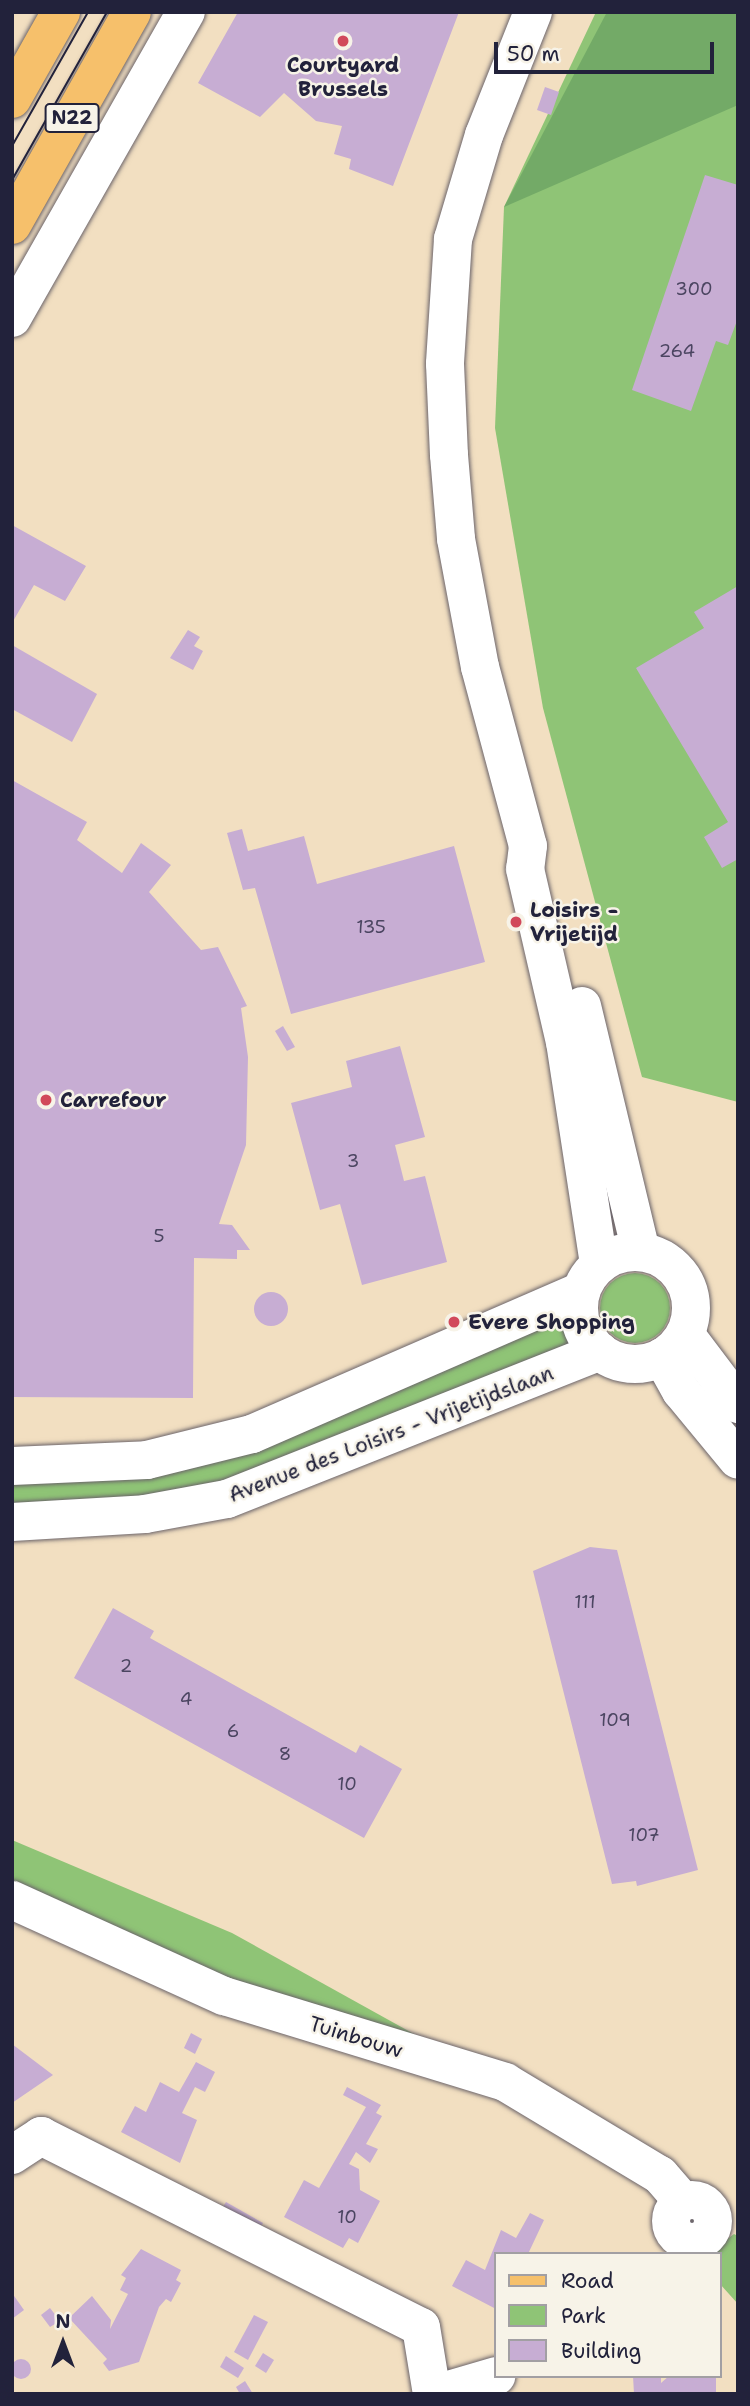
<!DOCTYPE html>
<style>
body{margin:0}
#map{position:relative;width:750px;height:2406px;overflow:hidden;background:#f2dfc1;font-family:"Shantell Sans",sans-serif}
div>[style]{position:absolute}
.green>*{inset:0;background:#8fc476}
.round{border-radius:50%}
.forest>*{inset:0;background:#73aa67}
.building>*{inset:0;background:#c7add3}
.roads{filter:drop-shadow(0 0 2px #6b646a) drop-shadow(0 0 2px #6b646a)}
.minor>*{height:38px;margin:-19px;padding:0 19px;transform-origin:19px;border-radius:19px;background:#fff}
.minor>.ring{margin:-19px;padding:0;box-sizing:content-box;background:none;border:38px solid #fff;border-radius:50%}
.major>*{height:38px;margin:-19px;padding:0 19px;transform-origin:19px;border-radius:19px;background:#f6c06b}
.tram>*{height:2px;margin:-1px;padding:0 1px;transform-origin:1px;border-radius:1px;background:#22223b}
.dots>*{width:19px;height:19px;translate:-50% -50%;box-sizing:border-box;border:4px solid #f7f3e8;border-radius:50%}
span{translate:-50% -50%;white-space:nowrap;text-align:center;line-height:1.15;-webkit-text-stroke:5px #f7f3e8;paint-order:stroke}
.number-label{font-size:18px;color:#4b4561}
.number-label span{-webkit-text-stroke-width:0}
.shield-label span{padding:2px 5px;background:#f7f3e8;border:2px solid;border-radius:5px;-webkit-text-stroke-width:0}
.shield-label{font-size:19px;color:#22223b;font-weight:700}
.poi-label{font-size:21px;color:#22223b;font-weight:700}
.left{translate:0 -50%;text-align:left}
.street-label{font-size:21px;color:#22223b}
.frame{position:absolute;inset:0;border:14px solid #22223b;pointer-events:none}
.legend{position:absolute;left:494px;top:2252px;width:228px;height:126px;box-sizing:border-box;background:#f7f3e8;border:2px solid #a29fa3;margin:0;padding:9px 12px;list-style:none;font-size:21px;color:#22223b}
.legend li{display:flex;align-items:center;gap:14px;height:35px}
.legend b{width:35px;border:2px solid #a29fa3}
.north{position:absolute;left:28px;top:2308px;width:70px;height:70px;-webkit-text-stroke:5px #f7f3e8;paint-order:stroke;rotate:0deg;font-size:19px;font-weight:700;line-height:28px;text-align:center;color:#22223b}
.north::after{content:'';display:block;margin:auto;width:24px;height:32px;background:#22223b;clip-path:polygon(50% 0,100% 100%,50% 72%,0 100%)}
.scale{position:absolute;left:494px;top:42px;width:220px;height:32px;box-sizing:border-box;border:4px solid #22223b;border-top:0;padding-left:9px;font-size:21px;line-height:24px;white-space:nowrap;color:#22223b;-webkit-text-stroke:5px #f7f3e8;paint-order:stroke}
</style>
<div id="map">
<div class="green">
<i style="clip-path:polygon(596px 12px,738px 12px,738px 1102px,642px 1077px,543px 708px,495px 428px,504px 207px)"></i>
<i class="round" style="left:600px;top:1273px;width:70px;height:70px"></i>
<i style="clip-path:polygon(566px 1313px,580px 1350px,223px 1489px,12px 1513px,12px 1477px,79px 1478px)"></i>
<i style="clip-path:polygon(12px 1840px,232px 1933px,432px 2044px,192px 1968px,12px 1888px)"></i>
<i style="clip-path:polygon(734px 2234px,738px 2236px,738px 2304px,720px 2284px,720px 2254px,708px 2254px)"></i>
</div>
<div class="forest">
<i style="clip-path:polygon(607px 12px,738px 12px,738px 105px,504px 207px)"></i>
</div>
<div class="building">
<i style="clip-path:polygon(238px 12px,459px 12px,393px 186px,349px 169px,351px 159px,334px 154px,342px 126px,316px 121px,284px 93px,260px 117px,198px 83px)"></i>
<i style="clip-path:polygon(545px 87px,559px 92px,551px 115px,537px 110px)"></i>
<i style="clip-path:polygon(705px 175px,738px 185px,738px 318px,728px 345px,716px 341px,691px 411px,632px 390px)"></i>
<i style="clip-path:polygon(12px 525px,86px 566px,65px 601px,34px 585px,12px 623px)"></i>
<i style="clip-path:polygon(738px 586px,738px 859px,722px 868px,704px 837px,728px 822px,636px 668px,704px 628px,694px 612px)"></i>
<i style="clip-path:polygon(188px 630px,200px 637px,194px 646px,203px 651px,193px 670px,170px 658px)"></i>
<i style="clip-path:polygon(12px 645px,97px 694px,72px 742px,12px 709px)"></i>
<i style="clip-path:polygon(12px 780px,87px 822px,77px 840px,122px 873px,141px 843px,171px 865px,149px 892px,201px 950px,218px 947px,247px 1006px,241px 1008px,248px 1057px,246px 1145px,219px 1224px,232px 1225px,250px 1250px,237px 1250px,237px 1259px,194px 1258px,193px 1398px,12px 1397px)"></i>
<i style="clip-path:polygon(242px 829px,248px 851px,304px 836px,317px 884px,454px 846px,485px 962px,291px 1014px,255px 888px,243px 890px,227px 833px)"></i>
<i style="clip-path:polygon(283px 1026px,295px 1047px,287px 1051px,275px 1031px)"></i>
<i style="clip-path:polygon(400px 1046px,425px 1137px,395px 1145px,404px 1181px,425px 1176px,447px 1262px,362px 1285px,340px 1204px,320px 1210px,291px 1103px,352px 1087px,346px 1061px)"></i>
<i class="round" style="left:254px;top:1292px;width:34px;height:34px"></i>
<i style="clip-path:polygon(590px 1547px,617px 1550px,698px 1870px,637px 1886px,636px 1881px,612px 1884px,533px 1571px)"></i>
<i style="clip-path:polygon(113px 1608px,154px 1631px,150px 1638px,356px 1753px,360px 1745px,402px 1769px,364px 1838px,74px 1678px)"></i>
<i style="clip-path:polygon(191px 2033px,202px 2039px,195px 2054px,184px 2048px)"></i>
<i style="clip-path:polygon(12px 2044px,53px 2075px,12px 2103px)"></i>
<i style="clip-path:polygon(196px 2062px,215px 2072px,205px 2092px,195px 2087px,182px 2113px,197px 2120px,180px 2163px,121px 2132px,135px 2106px,146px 2112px,160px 2082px,179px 2092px)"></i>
<i style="clip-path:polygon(347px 2087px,381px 2105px,376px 2113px,382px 2116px,366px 2144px,378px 2149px,370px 2163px,356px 2152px,349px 2164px,359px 2169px,360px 2190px,380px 2201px,358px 2243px,349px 2238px,343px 2248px,284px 2217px,304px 2180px,319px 2188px,366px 2107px,343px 2095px)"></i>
<i style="clip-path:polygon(226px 2202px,263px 2223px,259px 2230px,221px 2210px)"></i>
<i style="clip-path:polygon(530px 2213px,544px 2220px,528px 2254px,496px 2254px,496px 2309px,452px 2286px,466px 2260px,485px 2270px,501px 2230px,516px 2238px)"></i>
<i style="clip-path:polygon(141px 2249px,181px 2270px,176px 2280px,181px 2283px,171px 2302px,166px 2299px,159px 2307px,139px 2362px,109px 2371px,103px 2363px,107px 2359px,69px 2318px,92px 2296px,111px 2320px,110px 2329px,128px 2294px,120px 2290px,126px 2278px,121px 2275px)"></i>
<i style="clip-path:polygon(12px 2293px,24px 2310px,12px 2319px)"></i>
<i style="clip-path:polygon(50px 2308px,60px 2321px,50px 2327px,41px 2315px)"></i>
<i style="clip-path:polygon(254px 2315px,268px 2322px,248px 2360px,234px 2352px)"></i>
<i style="clip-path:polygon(263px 2353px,274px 2360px,266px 2373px,255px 2366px)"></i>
<i style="clip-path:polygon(226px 2356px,244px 2368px,238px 2378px,220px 2367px)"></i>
<i class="round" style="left:11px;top:2359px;width:20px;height:20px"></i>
<i style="clip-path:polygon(633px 2376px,661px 2376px,661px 2383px,669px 2376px,716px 2376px,716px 2394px,634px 2394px)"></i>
<i style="clip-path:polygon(245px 2381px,253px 2394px,240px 2394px,236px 2387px)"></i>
</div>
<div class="roads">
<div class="minor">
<i style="left:533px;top:12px;width:132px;rotate:111.7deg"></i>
<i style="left:484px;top:135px;width:109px;rotate:106.6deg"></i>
<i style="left:453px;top:239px;width:125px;rotate:93.7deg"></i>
<i style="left:445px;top:364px;width:91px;rotate:87.5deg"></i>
<i style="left:449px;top:455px;width:84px;rotate:85.2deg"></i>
<i style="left:456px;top:539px;width:130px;rotate:79.4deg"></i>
<i style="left:480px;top:667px;width:185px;rotate:75deg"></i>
<i style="left:528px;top:846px;width:23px;rotate:97deg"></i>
<i style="left:525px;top:869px;width:178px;rotate:77deg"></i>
<i style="left:565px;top:1042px;width:225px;rotate:81.3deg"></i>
<i style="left:12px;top:318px;width:352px;rotate:-60.4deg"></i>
<i style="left:582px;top:1006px;width:252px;rotate:76.5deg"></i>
<i class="ring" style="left:579px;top:1252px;width:74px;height:74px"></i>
<i style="left:685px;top:1334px;width:88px;rotate:52.9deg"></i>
<i style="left:662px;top:1357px;width:39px;rotate:61deg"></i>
<i style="left:681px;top:1391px;width:89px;rotate:50.4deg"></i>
<i style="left:12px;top:1466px;width:135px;rotate:-2.5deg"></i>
<i style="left:147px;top:1460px;width:108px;rotate:-13.9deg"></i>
<i style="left:252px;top:1434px;width:359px;rotate:-23.5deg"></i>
<i style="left:12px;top:1522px;width:133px;rotate:-3.4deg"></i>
<i style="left:145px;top:1514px;width:83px;rotate:-10.4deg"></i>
<i style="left:227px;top:1499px;width:401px;rotate:-21.6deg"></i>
<i style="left:12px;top:1900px;width:233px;rotate:24.4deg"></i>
<i style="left:224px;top:1996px;width:294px;rotate:17deg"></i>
<i style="left:505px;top:2082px;width:181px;rotate:31deg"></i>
<i style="left:660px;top:2175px;width:35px;rotate:49deg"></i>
<i style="left:12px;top:2155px;width:35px;rotate:-33deg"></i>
<i style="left:41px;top:2136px;width:425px;rotate:26.7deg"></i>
<i style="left:421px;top:2327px;width:68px;rotate:80.7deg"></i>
<i class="ring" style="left:671px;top:2200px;width:4px;height:4px"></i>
<i style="left:435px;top:2394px;width:64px;rotate:-16.4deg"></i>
</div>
<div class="major">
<i style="left:12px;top:99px;width:100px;rotate:-60.6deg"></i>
<i style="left:12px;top:225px;width:244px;rotate:-60.6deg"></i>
</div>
</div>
<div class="tram">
<i style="left:12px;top:146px;width:154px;rotate:-60.4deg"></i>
<i style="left:12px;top:180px;width:193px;rotate:-60.5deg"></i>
</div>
<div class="dots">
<i style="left:343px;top:41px;background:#d1495b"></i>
<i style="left:516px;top:922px;background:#d1495b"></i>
<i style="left:46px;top:1100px;background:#d1495b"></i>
<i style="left:454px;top:1322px;background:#d1495b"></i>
</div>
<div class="number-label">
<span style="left:694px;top:289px">300</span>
<span style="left:677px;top:351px">264</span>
<span style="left:371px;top:927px">135</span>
<span style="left:353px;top:1161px">3</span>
<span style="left:159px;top:1236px">5</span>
<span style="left:585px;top:1602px">111</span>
<span style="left:126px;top:1666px">2</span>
<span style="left:186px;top:1699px">4</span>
<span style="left:615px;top:1720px">109</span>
<span style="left:233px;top:1731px">6</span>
<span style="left:285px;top:1754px">8</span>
<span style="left:347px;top:1784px">10</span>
<span style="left:644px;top:1835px">107</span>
<span style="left:347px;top:2217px">10</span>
</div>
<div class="shield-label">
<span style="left:72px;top:118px">N22</span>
</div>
<div class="poi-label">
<span style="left:343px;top:77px">Courtyard<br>Brussels</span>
<span class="left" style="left:530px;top:922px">Loisirs -<br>Vrijetijd</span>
<span class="left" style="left:60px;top:1100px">Carrefour</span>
<span class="left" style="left:468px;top:1322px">Evere Shopping</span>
</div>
<div class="street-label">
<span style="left:391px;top:1434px;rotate:-21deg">Avenue des Loisirs - Vrijetijdslaan</span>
<span style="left:356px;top:2037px;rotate:17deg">Tuinbouw</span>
</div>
<div class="frame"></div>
<ul class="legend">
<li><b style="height:9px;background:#f6c06b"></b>Road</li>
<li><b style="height:19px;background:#8fc476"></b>Park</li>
<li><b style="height:19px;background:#c7add3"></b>Building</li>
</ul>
<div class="north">N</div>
<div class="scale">50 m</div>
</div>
